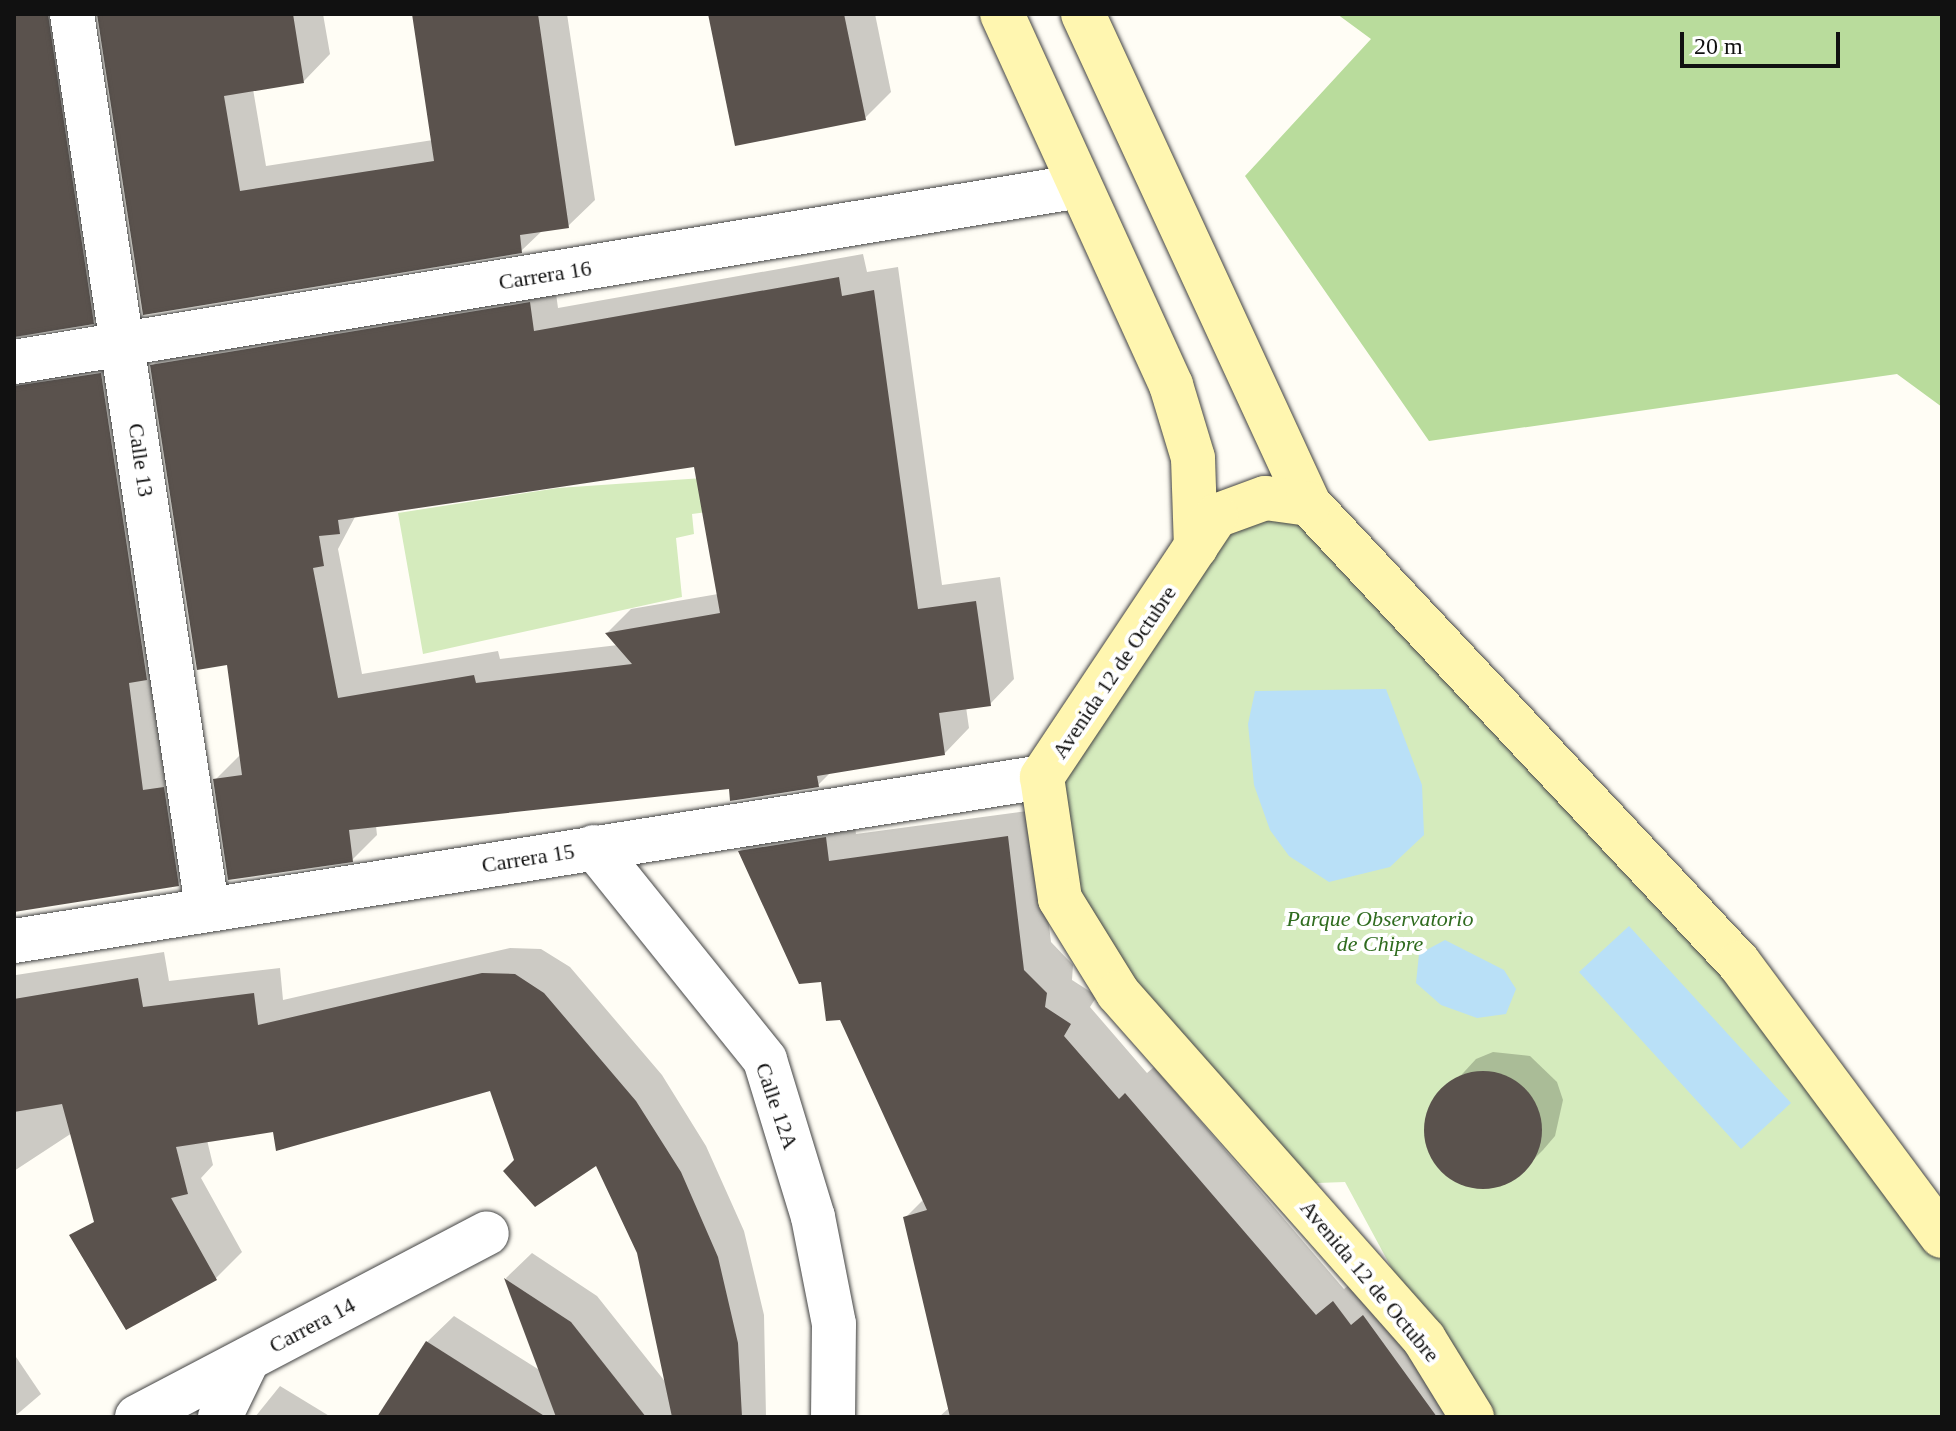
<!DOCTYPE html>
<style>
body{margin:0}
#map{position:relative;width:1956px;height:1431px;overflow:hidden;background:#fffdf5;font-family:Georgia,serif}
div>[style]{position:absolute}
.green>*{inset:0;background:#d5ebbd}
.forest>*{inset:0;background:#b9dc9c}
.water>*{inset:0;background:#b9e0f7}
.shadow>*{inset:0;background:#0003}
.building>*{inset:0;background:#5a524d}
.round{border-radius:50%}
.roads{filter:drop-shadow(0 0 2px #444) drop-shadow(0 0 2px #444)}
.street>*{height:44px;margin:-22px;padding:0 22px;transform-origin:22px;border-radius:22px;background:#fff}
.secondary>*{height:44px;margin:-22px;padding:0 22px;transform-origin:22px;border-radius:22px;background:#fff6b0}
span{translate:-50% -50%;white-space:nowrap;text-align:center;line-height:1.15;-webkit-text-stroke:8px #fff;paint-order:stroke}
.street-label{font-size:22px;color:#111}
.park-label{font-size:22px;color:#2f6b1f;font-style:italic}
.frame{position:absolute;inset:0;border:16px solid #111;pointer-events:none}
.scale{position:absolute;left:1680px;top:32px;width:160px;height:36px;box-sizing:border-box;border:4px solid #111;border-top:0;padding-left:10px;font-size:24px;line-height:28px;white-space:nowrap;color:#111;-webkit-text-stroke:6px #fff;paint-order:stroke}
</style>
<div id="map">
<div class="green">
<i style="clip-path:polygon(703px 478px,707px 512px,692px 514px,694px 534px,676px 538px,682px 597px,423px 654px,398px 513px,558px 488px)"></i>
<i style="clip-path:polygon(1309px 504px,1739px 963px,1942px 1236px,1942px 1417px,1472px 1417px,1345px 1182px,1289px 1184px,1060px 899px,1042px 777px,1196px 547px)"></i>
</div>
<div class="forest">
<i style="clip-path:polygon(1337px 14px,1942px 14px,1942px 407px,1897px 374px,1429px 441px,1245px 176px,1371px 39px)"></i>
</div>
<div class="water">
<i style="clip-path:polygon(1386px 689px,1422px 785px,1424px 835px,1390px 867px,1329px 882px,1289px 856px,1270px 830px,1254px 785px,1248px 724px,1255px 691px)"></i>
<i style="clip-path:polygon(1629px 926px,1791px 1103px,1741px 1149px,1579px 972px)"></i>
<i style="clip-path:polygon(1445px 940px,1504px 970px,1516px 989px,1506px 1014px,1477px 1018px,1441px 1005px,1416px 983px,1419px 954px)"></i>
</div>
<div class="shadow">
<i style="clip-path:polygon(14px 14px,76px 14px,119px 295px,93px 322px,15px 338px,21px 352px,127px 348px,204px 858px,178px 884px,14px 910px)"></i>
<i style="clip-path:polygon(99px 14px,323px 14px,330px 54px,304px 81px,253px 89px,266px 166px,433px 140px,414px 14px,567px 14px,595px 200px,568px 226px,543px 230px,521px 251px,145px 313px)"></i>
<i style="clip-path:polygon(710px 14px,875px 14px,891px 92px,865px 118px)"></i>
<i style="clip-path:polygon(evenodd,863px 254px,867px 272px,898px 267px,942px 585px,1000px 577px,1014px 679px,990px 704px,966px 707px,969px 728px,945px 753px,832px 771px,818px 785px,730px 787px,376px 826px,377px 835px,352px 860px,215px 780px,240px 755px,228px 663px,152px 366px,177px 341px,554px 279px,558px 308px,863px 254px,695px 464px,718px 594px,631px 609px,607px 633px,618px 645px,500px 659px,498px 651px,362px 674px,338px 549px,356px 515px,695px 464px)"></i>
<i style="clip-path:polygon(1035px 810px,1051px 942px,1073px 965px,1072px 980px,1097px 996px,1090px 1007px,1147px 1073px,1154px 1067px,1344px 1289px,1361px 1275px,1485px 1417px,939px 1417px,950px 1407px,906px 1217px,924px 1199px,822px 979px,740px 851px,767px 824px,853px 811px,856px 834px)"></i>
<i style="clip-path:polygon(510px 948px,541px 949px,570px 967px,662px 1075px,706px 1146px,744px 1231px,764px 1315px,766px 1417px,409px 1417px,427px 1342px,454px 1316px,541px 1371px,506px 1278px,532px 1253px,597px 1296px,667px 1384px,639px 1252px,597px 1163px,516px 1160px,491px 1088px,207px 1140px,213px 1165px,201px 1178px,242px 1252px,216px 1278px,126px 1328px,119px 1250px,72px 1133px,14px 1171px,14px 955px,16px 975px,164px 952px,169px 981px,280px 968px,283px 1000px)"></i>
<i style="clip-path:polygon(1493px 1052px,1530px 1056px,1557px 1082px,1563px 1100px,1555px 1136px,1543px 1150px,1521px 1172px,1486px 1186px,1450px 1176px,1428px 1147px,1430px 1109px,1476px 1059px)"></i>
<i style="clip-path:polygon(14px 1354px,41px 1394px,14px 1417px)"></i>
<i style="clip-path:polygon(280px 1386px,331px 1417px,255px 1417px)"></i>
</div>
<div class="building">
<i style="clip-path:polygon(14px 14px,48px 14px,94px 324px,14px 337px)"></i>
<i style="clip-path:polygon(97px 14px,293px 14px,304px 83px,224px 96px,240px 191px,434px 161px,412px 14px,538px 14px,569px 228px,520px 235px,522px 253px,143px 315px)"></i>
<i style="clip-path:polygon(708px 14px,844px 14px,866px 120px,735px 146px)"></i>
<i style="clip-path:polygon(evenodd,839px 277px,842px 296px,874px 290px,918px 609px,976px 601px,991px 706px,939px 713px,945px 755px,817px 776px,819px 787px,730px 801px,729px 789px,349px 830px,353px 862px,228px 880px,213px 779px,242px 775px,227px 665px,197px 670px,150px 365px,530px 302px,534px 331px,839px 277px,694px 467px,720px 613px,605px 633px,632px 664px,476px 683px,474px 675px,338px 698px,313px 568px,324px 566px,319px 536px,340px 534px,338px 520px,694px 467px)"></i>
<i style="clip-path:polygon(101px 373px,147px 680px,129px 683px,143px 790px,164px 787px,179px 886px,14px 912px,14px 386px)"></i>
<i style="clip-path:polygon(1008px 836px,1024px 970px,1047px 993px,1045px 1007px,1071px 1024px,1064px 1036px,1119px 1099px,1125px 1093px,1316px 1315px,1333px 1301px,1351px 1325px,1363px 1315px,1437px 1417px,950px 1417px,903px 1217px,927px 1210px,840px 1020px,826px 1021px,821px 982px,799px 984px,738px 851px,826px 837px,829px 861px)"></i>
<i style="clip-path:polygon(482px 973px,515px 974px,544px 993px,636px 1101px,681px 1172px,718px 1257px,738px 1343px,742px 1417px,672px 1417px,637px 1253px,596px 1166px,535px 1207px,503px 1171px,514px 1160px,490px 1091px,276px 1151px,273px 1132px,176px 1147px,188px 1194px,171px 1198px,217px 1280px,126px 1330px,69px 1235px,94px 1222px,62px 1104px,14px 1112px,14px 999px,138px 978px,143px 1007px,254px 993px,258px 1025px)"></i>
<i class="round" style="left:1424px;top:1071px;width:118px;height:118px"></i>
<i style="clip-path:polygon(504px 1278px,571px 1322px,646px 1417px,556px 1417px)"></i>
<i style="clip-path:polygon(426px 1341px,546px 1417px,377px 1417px)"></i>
</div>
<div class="roads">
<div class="street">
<i style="left:72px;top:14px;width:903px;rotate:81.4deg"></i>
<i style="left:14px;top:362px;width:1075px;rotate:-9.37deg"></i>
<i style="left:594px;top:847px;width:273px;rotate:51.2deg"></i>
<i style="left:765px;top:1060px;width:164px;rotate:73deg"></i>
<i style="left:813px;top:1217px;width:109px;rotate:78.9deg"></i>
<i style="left:834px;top:1324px;width:93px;rotate:90.6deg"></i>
<i style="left:14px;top:941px;width:1041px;rotate:-9.06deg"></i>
<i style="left:137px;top:1417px;width:395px;rotate:-27.7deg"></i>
<i style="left:220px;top:1417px;width:64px;rotate:-64.2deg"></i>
</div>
<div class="secondary">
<i style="left:1002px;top:14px;width:408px;rotate:65.5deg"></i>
<i style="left:1171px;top:385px;width:76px;rotate:73.2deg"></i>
<i style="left:1193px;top:458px;width:89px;rotate:88.1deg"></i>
<i style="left:1083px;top:14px;width:540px;rotate:65.24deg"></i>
<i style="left:1309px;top:504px;width:629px;rotate:46.87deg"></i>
<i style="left:1739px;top:963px;width:340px;rotate:53.4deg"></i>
<i style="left:1309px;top:504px;width:44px;rotate:-172.2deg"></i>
<i style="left:1265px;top:498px;width:52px;rotate:159.8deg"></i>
<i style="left:1216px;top:516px;width:314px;rotate:123.7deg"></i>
<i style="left:1042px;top:777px;width:123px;rotate:81.6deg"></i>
<i style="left:1060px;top:899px;width:110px;rotate:58.3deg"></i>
<i style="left:1118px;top:993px;width:462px;rotate:48.5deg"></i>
<i style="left:1424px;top:1339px;width:92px;rotate:58.4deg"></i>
</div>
</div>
<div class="street-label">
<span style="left:545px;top:275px;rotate:-9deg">Carrera 16</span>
<span style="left:141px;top:460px;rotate:82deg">Calle 13</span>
<span style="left:1114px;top:672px;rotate:-56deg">Avenida 12 de Octubre</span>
<span style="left:528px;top:858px;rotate:-9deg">Carrera 15</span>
<span style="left:777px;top:1106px;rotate:71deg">Calle 12A</span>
<span style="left:1370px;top:1281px;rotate:50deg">Avenida 12 de Octubre</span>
<span style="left:312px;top:1325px;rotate:-28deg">Carrera 14</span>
</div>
<div class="park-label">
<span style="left:1380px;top:931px">Parque Observatorio<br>de Chipre</span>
</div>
<div class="frame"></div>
<div class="scale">20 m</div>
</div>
